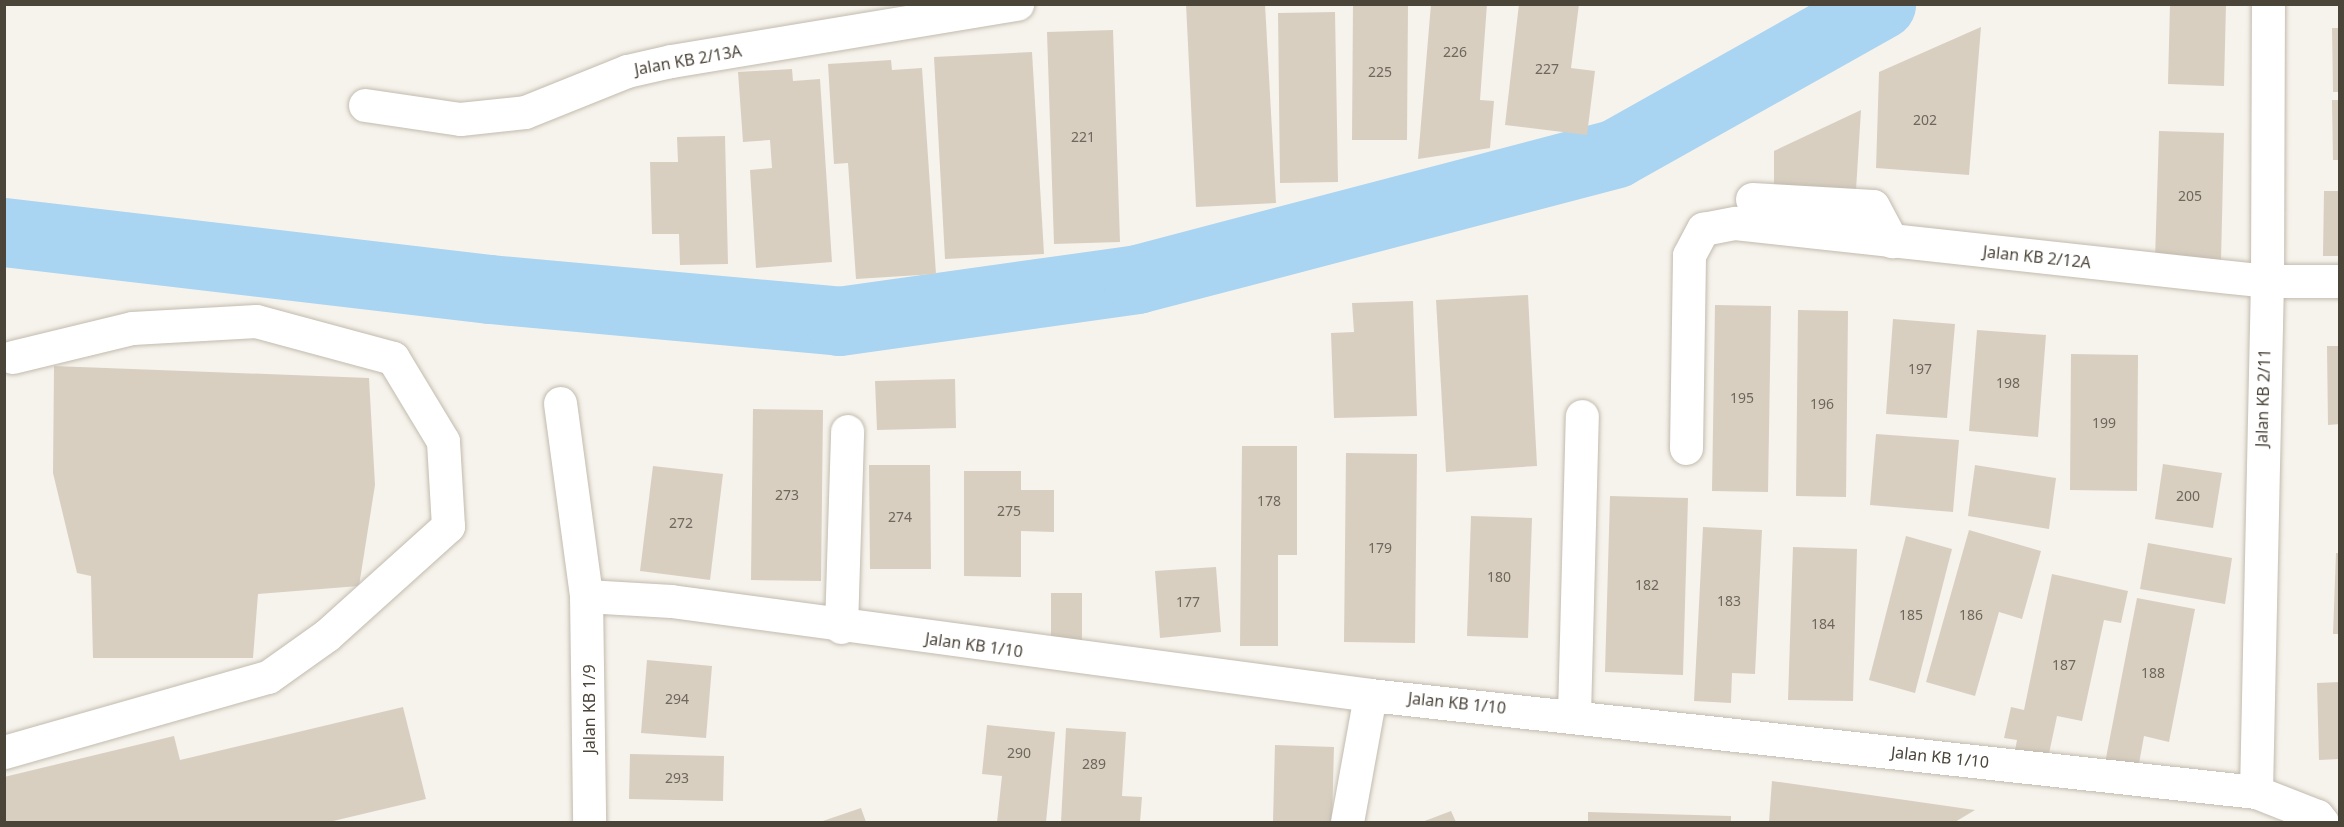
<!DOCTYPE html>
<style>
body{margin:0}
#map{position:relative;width:2344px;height:827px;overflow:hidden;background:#f6f3ec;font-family:"Noto Sans",sans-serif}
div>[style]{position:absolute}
.river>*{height:69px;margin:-34.5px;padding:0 34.5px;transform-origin:34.5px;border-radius:34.5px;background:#a9d4f2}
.building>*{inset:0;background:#d8cfc1}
.roads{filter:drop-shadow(0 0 2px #c2bbae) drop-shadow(0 0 2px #c2bbae)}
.minor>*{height:33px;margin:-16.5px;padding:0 16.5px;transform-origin:16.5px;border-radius:16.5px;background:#fff}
span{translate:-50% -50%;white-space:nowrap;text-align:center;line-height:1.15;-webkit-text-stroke:5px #fff;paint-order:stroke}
.number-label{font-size:14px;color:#6e675b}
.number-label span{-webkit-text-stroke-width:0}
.street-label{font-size:16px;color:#4b4439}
.frame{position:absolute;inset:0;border:6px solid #4b4439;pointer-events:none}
</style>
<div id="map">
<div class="river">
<i style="left:4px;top:232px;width:489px;rotate:6.7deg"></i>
<i style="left:490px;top:289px;width:350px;rotate:5.2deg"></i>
<i style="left:839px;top:321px;width:301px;rotate:-8deg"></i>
<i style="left:1137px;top:279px;width:495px;rotate:-14.7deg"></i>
<i style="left:1616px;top:153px;width:304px;rotate:-29.3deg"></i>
</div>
<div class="building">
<i style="clip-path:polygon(1186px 4px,1265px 4px,1276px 203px,1196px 207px)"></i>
<i style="clip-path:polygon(1353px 4px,1408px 4px,1407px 140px,1352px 140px)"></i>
<i style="clip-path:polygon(1431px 4px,1487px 4px,1480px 100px,1494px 101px,1490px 148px,1418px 159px)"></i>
<i style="clip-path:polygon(1519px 4px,1579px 4px,1571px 68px,1595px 71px,1587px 135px,1505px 125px)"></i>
<i style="clip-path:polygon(2170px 4px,2226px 4px,2224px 86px,2168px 84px)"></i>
<i style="clip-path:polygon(1335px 12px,1338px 182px,1280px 183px,1278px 13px)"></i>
<i style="clip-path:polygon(1981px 27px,1969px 175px,1876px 168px,1879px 72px)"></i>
<i style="clip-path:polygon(2332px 28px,2340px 28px,2340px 92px,2333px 92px)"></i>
<i style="clip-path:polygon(1113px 30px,1120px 242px,1054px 244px,1047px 32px)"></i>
<i style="clip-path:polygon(1032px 52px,1044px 254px,945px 259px,934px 57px)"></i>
<i style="clip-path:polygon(891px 60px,892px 70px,922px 68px,936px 274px,856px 279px,848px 163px,834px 164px,828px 64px)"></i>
<i style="clip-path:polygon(792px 69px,793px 81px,820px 79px,832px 262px,756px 268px,750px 170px,772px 168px,770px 140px,743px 142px,738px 72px)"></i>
<i style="clip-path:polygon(2332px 100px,2340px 100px,2340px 160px,2333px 160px)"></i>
<i style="clip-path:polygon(1861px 110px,1856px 190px,1774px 188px,1774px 151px)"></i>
<i style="clip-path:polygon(2159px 131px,2224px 133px,2221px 261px,2155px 259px)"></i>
<i style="clip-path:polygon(725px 136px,728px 264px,680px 265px,679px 234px,652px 234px,650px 162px,678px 162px,677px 137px)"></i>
<i style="clip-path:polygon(2324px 191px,2340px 191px,2340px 256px,2323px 256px)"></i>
<i style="clip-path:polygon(1528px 295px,1537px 466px,1446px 472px,1436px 300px)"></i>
<i style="clip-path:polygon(1413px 301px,1417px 416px,1334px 418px,1331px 333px,1354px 332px,1352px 303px)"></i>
<i style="clip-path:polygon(1715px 305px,1771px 306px,1768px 492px,1712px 491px)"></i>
<i style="clip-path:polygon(1798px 310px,1848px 311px,1846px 497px,1796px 496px)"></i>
<i style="clip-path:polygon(1893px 319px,1955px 324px,1947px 418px,1886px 414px)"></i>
<i style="clip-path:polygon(1977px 330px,2046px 335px,2038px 437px,1969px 431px)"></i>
<i style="clip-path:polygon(2327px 346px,2340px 346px,2340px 424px,2328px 425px)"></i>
<i style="clip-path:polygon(2071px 354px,2138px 355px,2137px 491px,2070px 490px)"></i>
<i style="clip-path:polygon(54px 366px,369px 378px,375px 485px,359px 586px,258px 594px,253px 658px,93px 658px,91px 576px,77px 573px,53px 473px)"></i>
<i style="clip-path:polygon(955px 379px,956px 428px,877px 430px,875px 381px)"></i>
<i style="clip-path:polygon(753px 409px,823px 410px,821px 581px,751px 580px)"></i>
<i style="clip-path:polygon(1876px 434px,1959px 440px,1953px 512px,1870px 505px)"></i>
<i style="clip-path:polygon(1242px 446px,1297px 446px,1297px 555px,1278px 555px,1278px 646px,1240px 646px)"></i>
<i style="clip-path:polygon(1346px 453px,1417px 454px,1415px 643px,1344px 642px)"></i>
<i style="clip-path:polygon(2163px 464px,2222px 473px,2213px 528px,2155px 519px)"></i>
<i style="clip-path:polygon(869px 465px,930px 465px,931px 569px,870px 569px)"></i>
<i style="clip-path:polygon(1975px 465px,2056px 478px,2049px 529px,1968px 516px)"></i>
<i style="clip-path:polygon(653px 466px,723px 474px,710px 580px,640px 571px)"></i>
<i style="clip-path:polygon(964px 471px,1021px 471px,1021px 490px,1054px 490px,1054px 532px,1021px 531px,1021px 577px,964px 576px)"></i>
<i style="clip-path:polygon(1610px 496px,1688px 498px,1683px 675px,1605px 672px)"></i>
<i style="clip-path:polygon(1471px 516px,1532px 518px,1528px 638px,1467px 636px)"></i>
<i style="clip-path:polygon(1703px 527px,1762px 530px,1755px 674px,1732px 673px,1731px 703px,1694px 701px)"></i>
<i style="clip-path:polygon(1969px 530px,2041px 551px,2022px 619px,1999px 612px,1975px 696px,1926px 682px)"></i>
<i style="clip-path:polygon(1906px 536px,1952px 549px,1915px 693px,1869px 680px)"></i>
<i style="clip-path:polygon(2148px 543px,2232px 558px,2225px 604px,2140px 589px)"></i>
<i style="clip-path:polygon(1793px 547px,1857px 549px,1853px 701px,1788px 700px)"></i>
<i style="clip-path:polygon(2336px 553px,2340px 553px,2340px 634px,2333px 634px)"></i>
<i style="clip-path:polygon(1216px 567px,1221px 632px,1160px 638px,1155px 571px)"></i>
<i style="clip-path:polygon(2052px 574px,2128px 591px,2121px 623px,2104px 620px,2082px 721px,2057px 716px,2047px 763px,2014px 756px,2017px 740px,2004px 738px,2011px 707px,2024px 710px)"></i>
<i style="clip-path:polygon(1051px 593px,1082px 593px,1082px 641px,1051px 640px)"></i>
<i style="clip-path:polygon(2137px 598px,2195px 609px,2169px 742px,2144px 736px,2138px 769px,2105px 763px)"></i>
<i style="clip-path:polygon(647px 660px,712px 666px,706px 738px,641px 733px)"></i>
<i style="clip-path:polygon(2340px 682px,2340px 759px,2319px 760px,2317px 683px)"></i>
<i style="clip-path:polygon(403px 707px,426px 799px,329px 822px,4px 822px,4px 777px,174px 736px,180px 760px)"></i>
<i style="clip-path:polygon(987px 725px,1055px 732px,1046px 822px,997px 822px,1002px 776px,982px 774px)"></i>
<i style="clip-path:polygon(1066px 728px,1126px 732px,1122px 796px,1142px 797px,1140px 822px,1061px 822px)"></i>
<i style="clip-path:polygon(1275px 745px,1334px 747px,1332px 822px,1273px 822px)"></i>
<i style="clip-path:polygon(630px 754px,724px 756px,723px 801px,629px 799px)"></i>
<i style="clip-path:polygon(1772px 781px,1975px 810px,1955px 822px,1769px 822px)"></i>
<i style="clip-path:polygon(861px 808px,866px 822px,820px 822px)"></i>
<i style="clip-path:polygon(1451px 811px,1456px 822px,1422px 822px)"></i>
<i style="clip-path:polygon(1588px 812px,1731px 816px,1731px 822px,1588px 822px)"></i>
</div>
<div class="roads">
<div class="minor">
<i style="left:365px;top:105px;width:96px;rotate:8.4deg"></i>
<i style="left:460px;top:119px;width:65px;rotate:-6.1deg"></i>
<i style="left:525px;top:112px;width:110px;rotate:-21.9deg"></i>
<i style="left:627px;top:71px;width:45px;rotate:-12.8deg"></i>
<i style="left:671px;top:61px;width:351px;rotate:-9.4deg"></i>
<i style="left:1752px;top:199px;width:121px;rotate:3.3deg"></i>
<i style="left:1873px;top:206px;width:40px;rotate:62deg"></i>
<i style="left:560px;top:403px;width:195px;rotate:82.3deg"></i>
<i style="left:586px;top:596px;width:226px;rotate:89.2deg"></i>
<i style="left:1686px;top:448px;width:193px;rotate:-89.1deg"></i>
<i style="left:1689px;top:255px;width:30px;rotate:-62deg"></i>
<i style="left:1703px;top:229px;width:33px;rotate:-11deg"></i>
<i style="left:1735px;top:223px;width:535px;rotate:6.22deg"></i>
<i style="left:2267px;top:281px;width:73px"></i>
<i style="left:586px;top:596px;width:85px;rotate:3.4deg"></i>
<i style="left:671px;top:601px;width:705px;rotate:7.66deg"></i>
<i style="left:1370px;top:695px;width:891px;rotate:6.25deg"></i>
<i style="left:2256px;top:792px;width:66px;rotate:21.5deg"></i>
<i style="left:2317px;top:816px;width:8px;rotate:50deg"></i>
<i style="left:841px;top:627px;width:196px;rotate:-88.2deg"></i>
<i style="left:1574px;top:715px;width:299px;rotate:-88.5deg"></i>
<i style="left:4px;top:752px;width:274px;rotate:-15.9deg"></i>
<i style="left:268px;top:677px;width:72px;rotate:-35.4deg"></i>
<i style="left:327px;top:635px;width:163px;rotate:-42deg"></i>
<i style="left:448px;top:526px;width:85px;rotate:-93.4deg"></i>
<i style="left:443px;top:441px;width:97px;rotate:-121.1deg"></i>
<i style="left:393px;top:358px;width:142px;rotate:-164.9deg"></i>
<i style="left:256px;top:321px;width:124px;rotate:176.8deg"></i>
<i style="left:132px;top:328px;width:123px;rotate:166.4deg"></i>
<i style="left:2256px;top:792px;width:511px;rotate:-88.77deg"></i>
<i style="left:2267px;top:281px;width:277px;rotate:-89.8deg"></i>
<i style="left:1347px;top:822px;width:129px;rotate:-79.7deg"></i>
</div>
</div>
<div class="number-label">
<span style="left:1455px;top:52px">226</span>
<span style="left:1547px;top:69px">227</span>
<span style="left:1380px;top:72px">225</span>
<span style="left:1925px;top:120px">202</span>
<span style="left:1083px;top:137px">221</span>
<span style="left:2190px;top:196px">205</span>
<span style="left:1920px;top:369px">197</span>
<span style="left:2008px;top:383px">198</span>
<span style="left:1742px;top:398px">195</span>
<span style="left:1822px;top:404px">196</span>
<span style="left:2104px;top:423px">199</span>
<span style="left:787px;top:495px">273</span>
<span style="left:2188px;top:496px">200</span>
<span style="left:1269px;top:501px">178</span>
<span style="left:1009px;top:511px">275</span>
<span style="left:900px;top:517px">274</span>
<span style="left:681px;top:523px">272</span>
<span style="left:1380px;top:548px">179</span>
<span style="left:1499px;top:577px">180</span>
<span style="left:1647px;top:585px">182</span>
<span style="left:1729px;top:601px">183</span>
<span style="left:1188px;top:602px">177</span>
<span style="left:1911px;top:615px">185</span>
<span style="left:1971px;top:615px">186</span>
<span style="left:1823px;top:624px">184</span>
<span style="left:2064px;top:665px">187</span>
<span style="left:2153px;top:673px">188</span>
<span style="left:677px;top:699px">294</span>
<span style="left:1019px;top:753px">290</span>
<span style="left:1094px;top:764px">289</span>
<span style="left:677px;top:778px">293</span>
</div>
<div class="street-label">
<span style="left:688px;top:60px;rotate:-10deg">Jalan KB 2/13A</span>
<span style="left:2037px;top:257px;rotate:6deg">Jalan KB 2/12A</span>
<span style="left:2263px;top:398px;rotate:-88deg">Jalan KB 2/11</span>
<span style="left:974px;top:645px;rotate:8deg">Jalan KB 1/10</span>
<span style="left:1457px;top:703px;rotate:6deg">Jalan KB 1/10</span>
<span style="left:589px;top:709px;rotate:-90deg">Jalan KB 1/9</span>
<span style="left:1940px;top:757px;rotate:6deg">Jalan KB 1/10</span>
</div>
<div class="frame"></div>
</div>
